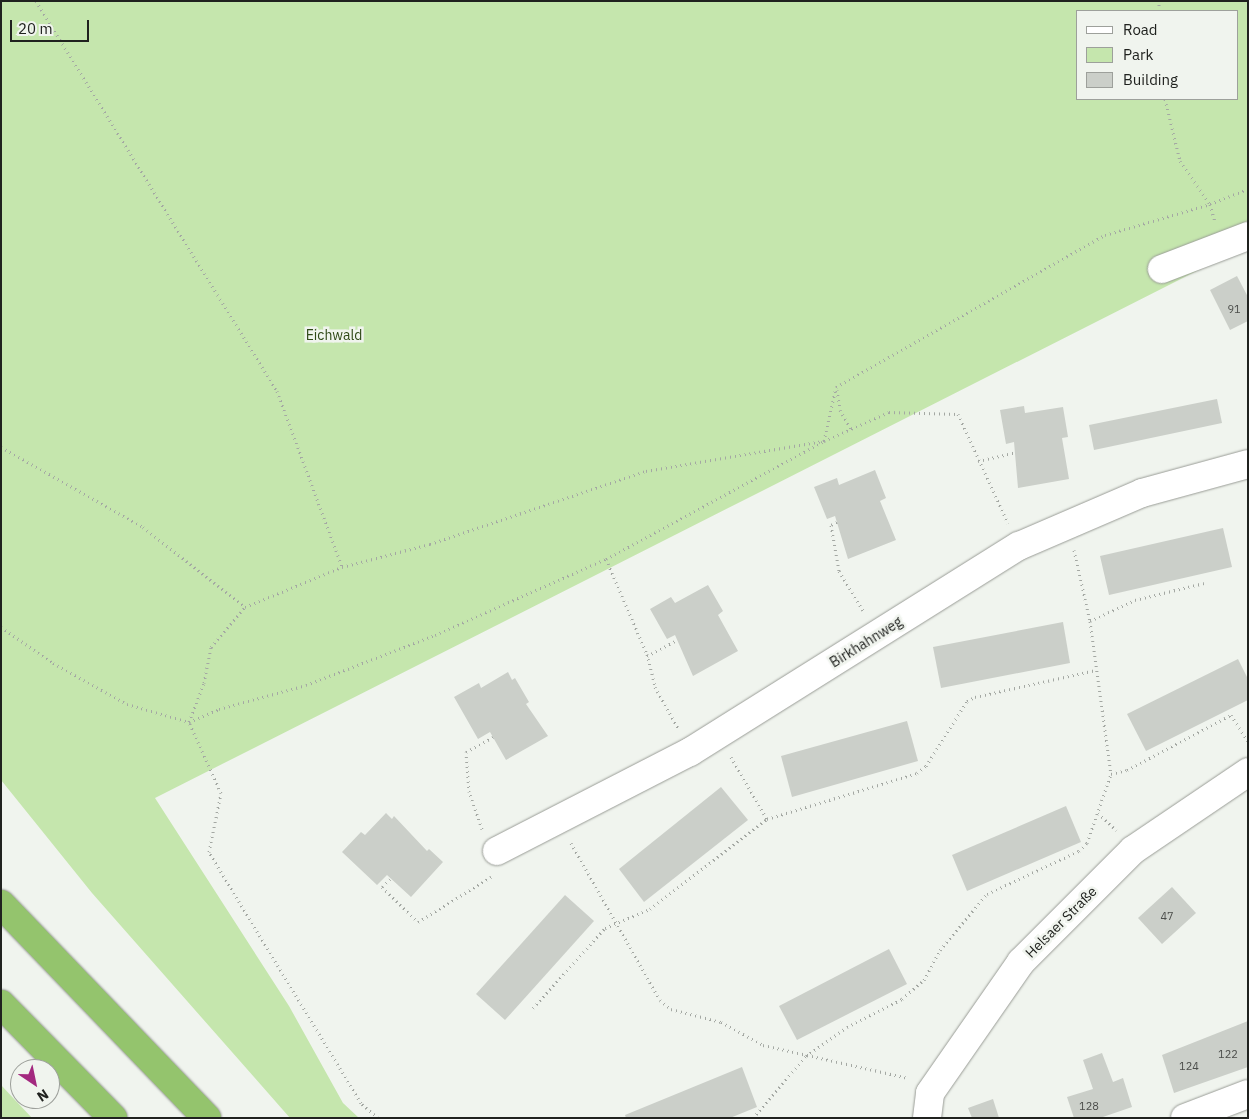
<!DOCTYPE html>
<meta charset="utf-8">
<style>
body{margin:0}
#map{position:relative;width:1249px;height:1119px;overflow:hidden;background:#f0f4ee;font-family:"IBM Plex Sans",sans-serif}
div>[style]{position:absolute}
.green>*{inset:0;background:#c5e6ad}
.building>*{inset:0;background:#cbcfc9}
.path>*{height:3px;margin-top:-1.5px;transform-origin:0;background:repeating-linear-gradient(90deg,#a4a8a3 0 1px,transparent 0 5px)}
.roads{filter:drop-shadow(0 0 1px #999c96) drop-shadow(0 0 1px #999c96)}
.street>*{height:28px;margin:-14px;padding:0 14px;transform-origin:14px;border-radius:14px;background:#fff}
.highway>*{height:28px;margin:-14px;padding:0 14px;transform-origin:14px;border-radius:14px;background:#94c46d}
span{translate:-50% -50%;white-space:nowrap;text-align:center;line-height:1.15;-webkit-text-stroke:5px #f0f4ee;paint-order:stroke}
.number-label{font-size:11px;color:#4b4d4a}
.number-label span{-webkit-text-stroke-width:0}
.park-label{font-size:14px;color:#2f4917}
.street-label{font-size:14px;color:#20221f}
.frame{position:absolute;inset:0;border:2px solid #20221f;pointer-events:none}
.legend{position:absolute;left:1076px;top:10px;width:162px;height:90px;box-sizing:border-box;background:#f0f4ee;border:1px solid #9da09b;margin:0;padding:6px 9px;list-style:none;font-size:15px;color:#20221f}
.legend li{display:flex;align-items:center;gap:10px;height:25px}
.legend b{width:25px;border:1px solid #9da09b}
.north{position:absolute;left:10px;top:1059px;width:50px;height:50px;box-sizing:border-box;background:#f0f4ee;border:1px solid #9da09b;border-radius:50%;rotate:146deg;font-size:14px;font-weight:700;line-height:20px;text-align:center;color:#20221f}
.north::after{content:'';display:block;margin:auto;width:18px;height:22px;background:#a3297f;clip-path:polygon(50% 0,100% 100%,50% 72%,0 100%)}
.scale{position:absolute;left:10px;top:20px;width:79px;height:22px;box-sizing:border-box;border:2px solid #20221f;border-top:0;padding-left:6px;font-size:15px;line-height:18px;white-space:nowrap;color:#20221f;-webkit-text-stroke:4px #f0f4ee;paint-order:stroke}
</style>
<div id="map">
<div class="green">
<i style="clip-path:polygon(evenodd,1px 1px,1248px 1px,1248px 245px,155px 798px,289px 1006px,343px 1103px,359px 1118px,290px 1118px,92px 893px,1px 780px,1px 1px,1078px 11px,1238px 11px,1238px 99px,1078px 99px,1078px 11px)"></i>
<i style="clip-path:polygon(1px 1085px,32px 1118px,1px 1118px)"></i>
</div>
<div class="building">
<i style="clip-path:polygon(1237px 276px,1248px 297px,1248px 321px,1230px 330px,1210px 290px)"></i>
<i style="clip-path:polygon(1217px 399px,1222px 423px,1094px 450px,1089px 425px)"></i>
<i style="clip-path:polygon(1024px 406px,1025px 413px,1063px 407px,1068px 437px,1062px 438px,1069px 479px,1018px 488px,1014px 442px,1006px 444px,1000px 410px)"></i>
<i style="clip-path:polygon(875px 470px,886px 498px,880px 501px,896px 540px,848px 559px,835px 516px,827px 519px,814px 487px,837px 478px,839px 485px)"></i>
<i style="clip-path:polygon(1223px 528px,1232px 567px,1109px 595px,1100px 556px)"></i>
<i style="clip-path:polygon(708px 585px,723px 611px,718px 615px,738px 651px,693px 676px,675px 635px,667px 639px,650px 609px,671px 597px,675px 603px)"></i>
<i style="clip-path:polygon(1063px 622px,1070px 663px,941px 688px,933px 647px)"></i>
<i style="clip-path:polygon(1238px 659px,1248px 679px,1248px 700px,1146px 751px,1127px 714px)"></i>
<i style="clip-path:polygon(508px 672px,512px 680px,515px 678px,529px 702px,526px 704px,548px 736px,506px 760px,490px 732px,478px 739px,454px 697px,479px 683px,481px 688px)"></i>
<i style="clip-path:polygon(907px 721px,918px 761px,792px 797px,781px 756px)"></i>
<i style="clip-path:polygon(721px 787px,748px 820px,644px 902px,619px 869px)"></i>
<i style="clip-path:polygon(1066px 806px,1081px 842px,967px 891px,952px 855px)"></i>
<i style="clip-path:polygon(386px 813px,392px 819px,394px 816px,427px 851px,429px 849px,443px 862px,411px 897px,387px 875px,377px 885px,342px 852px,361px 832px,365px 835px)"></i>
<i style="clip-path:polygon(1172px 887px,1196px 913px,1162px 944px,1138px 918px)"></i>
<i style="clip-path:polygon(565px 895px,594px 921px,505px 1020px,476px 994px)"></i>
<i style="clip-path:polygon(889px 949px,907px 984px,797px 1040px,779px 1006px)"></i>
<i style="clip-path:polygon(1248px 1021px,1248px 1067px,1174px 1093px,1162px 1055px)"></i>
<i style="clip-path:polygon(1102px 1053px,1113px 1082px,1123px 1078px,1132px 1107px,1100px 1118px,1074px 1118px,1067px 1097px,1093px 1089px,1083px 1060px)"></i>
<i style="clip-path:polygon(742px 1067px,757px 1107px,730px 1118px,626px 1118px,625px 1115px)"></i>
<i style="clip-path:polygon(993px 1099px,999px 1118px,972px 1118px,968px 1108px)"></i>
</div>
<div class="path">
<i style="left:36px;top:1px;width:458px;rotate:58.3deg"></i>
<i style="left:277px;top:391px;width:188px;rotate:69.7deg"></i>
<i style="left:1159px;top:11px;width:10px;rotate:-90deg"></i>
<i style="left:1165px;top:99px;width:64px;rotate:76.4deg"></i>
<i style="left:1180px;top:161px;width:52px;rotate:55.1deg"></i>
<i style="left:1210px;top:204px;width:18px;rotate:74deg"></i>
<i style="left:837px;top:390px;width:20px;rotate:81deg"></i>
<i style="left:840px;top:410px;width:24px;rotate:60deg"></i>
<i style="left:1px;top:447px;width:163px;rotate:29.4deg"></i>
<i style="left:143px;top:527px;width:130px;rotate:38.1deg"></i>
<i style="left:978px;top:461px;width:39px;rotate:-13deg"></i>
<i style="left:837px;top:522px;width:7px;rotate:153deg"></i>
<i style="left:831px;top:525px;width:47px;rotate:80.1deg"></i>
<i style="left:839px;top:571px;width:48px;rotate:58.6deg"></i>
<i style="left:1074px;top:550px;width:73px;rotate:77.3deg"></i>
<i style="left:1090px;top:621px;width:154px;rotate:82.2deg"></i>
<i style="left:606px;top:559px;width:103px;rotate:66.7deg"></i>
<i style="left:647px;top:654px;width:34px;rotate:76deg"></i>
<i style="left:655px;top:687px;width:47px;rotate:60.7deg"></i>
<i style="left:1090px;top:621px;width:50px;rotate:-25deg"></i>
<i style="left:1135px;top:600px;width:71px;rotate:-13.8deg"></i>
<i style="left:1px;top:627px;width:63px;rotate:34.7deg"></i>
<i style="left:53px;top:663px;width:85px;rotate:29deg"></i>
<i style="left:127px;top:704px;width:65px;rotate:16.2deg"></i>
<i style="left:189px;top:722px;width:33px;rotate:-23deg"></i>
<i style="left:219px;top:709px;width:90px;rotate:-15.4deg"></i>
<i style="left:306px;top:685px;width:138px;rotate:-21.2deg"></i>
<i style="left:435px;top:635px;width:187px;rotate:-24deg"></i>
<i style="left:606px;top:559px;width:248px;rotate:-28.4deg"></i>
<i style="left:824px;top:441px;width:71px;rotate:-24deg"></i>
<i style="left:889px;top:412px;width:69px;rotate:1.7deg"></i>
<i style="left:958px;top:414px;width:120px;rotate:65.4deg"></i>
<i style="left:647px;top:656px;width:34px;rotate:-28deg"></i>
<i style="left:731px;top:757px;width:72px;rotate:59.9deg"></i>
<i style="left:1098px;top:813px;width:25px;rotate:43deg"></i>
<i style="left:482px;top:829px;width:39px;rotate:-109deg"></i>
<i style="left:469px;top:792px;width:40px;rotate:-94.3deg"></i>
<i style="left:466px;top:752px;width:31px;rotate:-29deg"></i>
<i style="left:571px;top:843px;width:180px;rotate:60.5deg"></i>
<i style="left:660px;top:1000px;width:14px;rotate:39deg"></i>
<i style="left:671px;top:1009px;width:52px;rotate:14.6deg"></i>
<i style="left:721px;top:1022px;width:48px;rotate:28.7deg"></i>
<i style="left:763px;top:1045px;width:149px;rotate:12.8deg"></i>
<i style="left:390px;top:879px;width:11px;rotate:135deg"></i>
<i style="left:382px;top:887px;width:50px;rotate:44.2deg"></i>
<i style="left:418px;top:922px;width:86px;rotate:-31.7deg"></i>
<i style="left:533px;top:1008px;width:108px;rotate:-48deg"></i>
<i style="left:605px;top:928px;width:49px;rotate:-22.9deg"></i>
<i style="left:650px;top:909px;width:148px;rotate:-37.6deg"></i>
<i style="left:767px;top:819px;width:157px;rotate:-17deg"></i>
<i style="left:917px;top:773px;width:11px;rotate:-38deg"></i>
<i style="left:926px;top:766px;width:77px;rotate:-57.8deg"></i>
<i style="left:967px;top:701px;width:9px;rotate:-27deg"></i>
<i style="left:975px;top:697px;width:124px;rotate:-12.6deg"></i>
<i style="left:378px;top:1118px;width:23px;rotate:-139deg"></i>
<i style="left:361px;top:1103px;width:293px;rotate:-121.2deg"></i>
<i style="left:209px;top:852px;width:60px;rotate:-78.5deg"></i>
<i style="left:221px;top:793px;width:78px;rotate:-114.3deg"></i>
<i style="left:189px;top:722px;width:42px;rotate:-69deg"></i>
<i style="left:204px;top:683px;width:37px;rotate:-79deg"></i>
<i style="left:211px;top:647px;width:52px;rotate:-49.6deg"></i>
<i style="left:245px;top:607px;width:105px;rotate:-22.4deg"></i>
<i style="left:342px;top:567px;width:91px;rotate:-14.6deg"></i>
<i style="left:430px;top:544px;width:228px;rotate:-18.7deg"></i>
<i style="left:646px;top:471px;width:181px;rotate:-9.6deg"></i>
<i style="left:824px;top:441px;width:55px;rotate:-77.5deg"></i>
<i style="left:836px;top:387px;width:309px;rotate:-29.5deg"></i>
<i style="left:1105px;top:235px;width:109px;rotate:-16.4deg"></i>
<i style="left:1210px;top:204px;width:41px;rotate:-21.5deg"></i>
<i style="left:753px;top:1118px;width:82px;rotate:-49.5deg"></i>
<i style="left:806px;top:1056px;width:50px;rotate:-35.3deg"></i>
<i style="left:847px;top:1027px;width:62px;rotate:-27deg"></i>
<i style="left:902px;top:999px;width:29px;rotate:-41deg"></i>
<i style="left:924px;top:980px;width:34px;rotate:-62deg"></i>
<i style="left:940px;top:950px;width:73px;rotate:-50deg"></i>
<i style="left:987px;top:894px;width:102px;rotate:-25.1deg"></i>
<i style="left:1079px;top:851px;width:11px;rotate:-45deg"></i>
<i style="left:1087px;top:843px;width:73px;rotate:-70.8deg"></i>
<i style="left:1111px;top:774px;width:16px;rotate:-14deg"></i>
<i style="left:1127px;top:770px;width:118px;rotate:-27.9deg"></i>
<i style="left:1231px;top:715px;width:31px;rotate:57deg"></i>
</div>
<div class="roads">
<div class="street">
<i style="left:1162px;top:269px;width:92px;rotate:-21deg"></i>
<i style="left:497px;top:851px;width:217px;rotate:-27.2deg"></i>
<i style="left:690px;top:752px;width:388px;rotate:-32.1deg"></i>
<i style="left:1019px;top:546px;width:134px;rotate:-23.3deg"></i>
<i style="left:1142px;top:493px;width:110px;rotate:-15.3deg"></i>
<i style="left:927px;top:1118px;width:25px;rotate:-83deg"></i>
<i style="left:930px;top:1093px;width:160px;rotate:-55.2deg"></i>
<i style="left:1021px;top:962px;width:158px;rotate:-45deg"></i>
<i style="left:1133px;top:850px;width:139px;rotate:-34.1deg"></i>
<i style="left:1185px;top:1118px;width:67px;rotate:-20.9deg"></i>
</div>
<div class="highway">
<i style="left:1px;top:904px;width:297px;rotate:46.1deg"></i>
<i style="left:1px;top:1004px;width:160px;rotate:45.5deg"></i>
</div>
</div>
<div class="number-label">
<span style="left:1234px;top:309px">91</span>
<span style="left:1167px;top:916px">47</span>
<span style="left:1228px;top:1054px">122</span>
<span style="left:1189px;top:1066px">124</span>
<span style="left:1089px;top:1106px">128</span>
</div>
<div class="park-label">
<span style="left:334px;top:335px">Eichwald</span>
</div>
<div class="street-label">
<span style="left:866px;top:642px;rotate:-32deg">Birkhahnweg</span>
<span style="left:1061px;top:922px;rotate:-45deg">Helsaer Straße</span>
</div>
<div class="frame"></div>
<ul class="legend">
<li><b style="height:6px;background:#fff"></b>Road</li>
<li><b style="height:14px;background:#c5e6ad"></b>Park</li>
<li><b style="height:14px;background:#cbcfc9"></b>Building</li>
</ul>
<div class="north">N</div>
<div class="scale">20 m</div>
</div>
